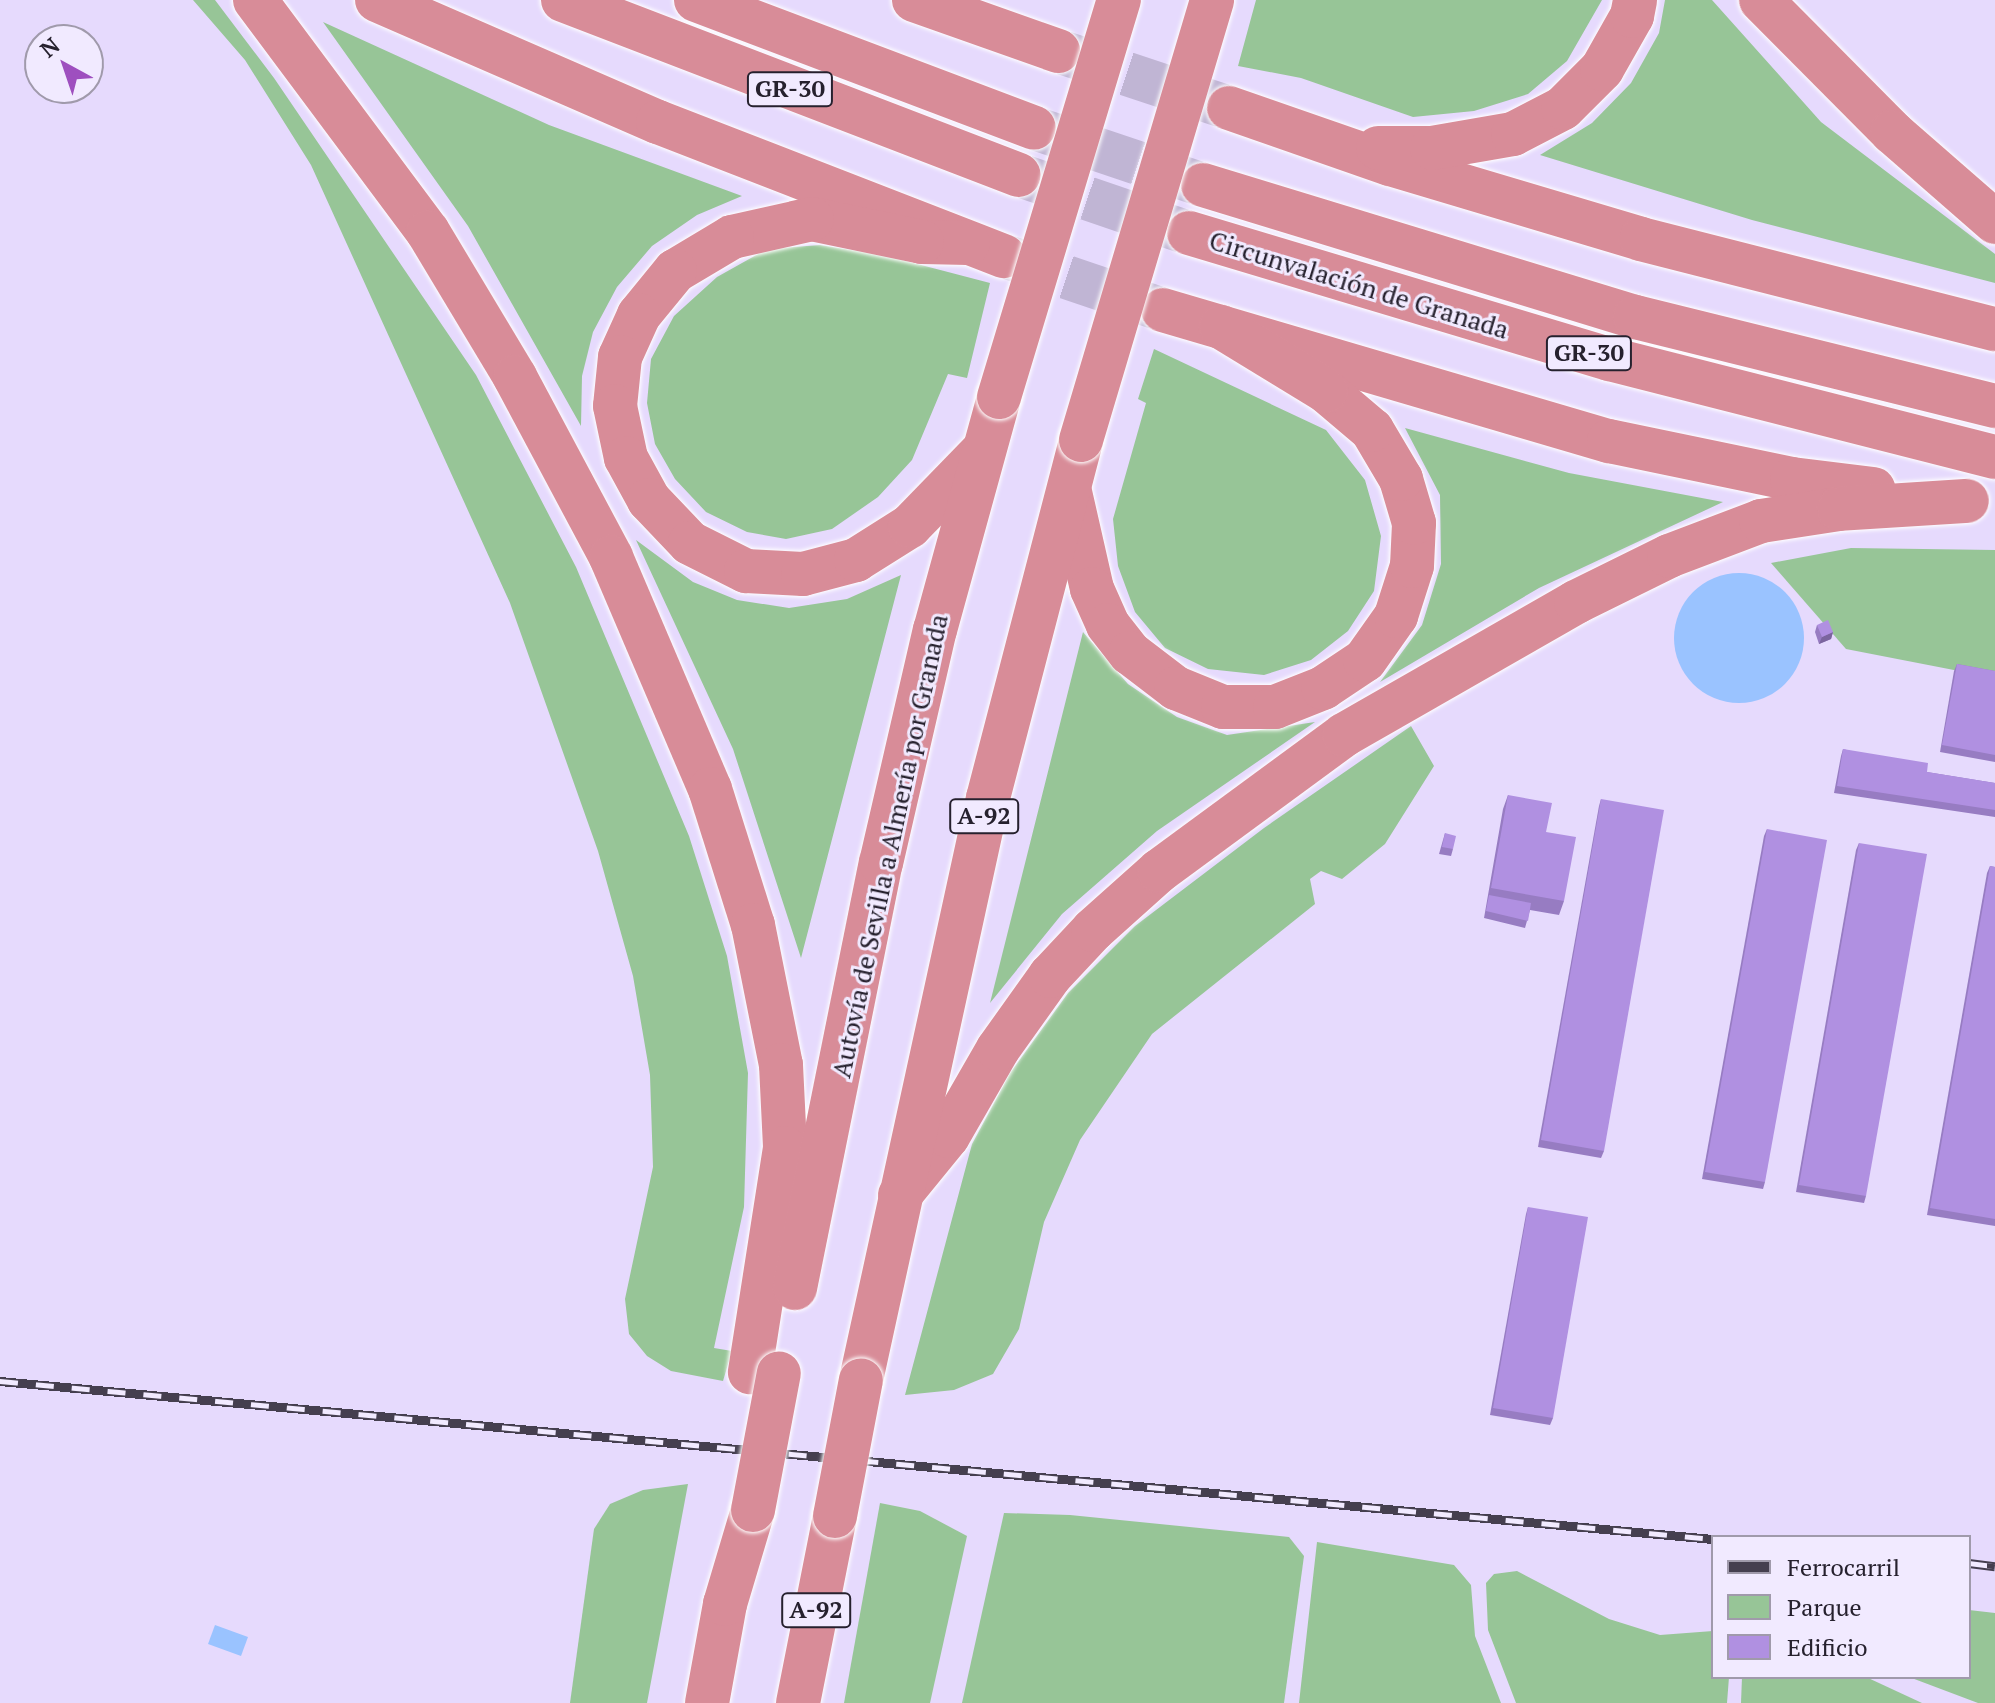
<!DOCTYPE html>
<meta charset="utf-8">
<style>
body{margin:0}
#map{position:relative;width:1995px;height:1703px;overflow:hidden;background:#e6dafd;font-family:"PT Serif",serif}
div>[style]{position:absolute}
.green>*{inset:0;background:#97c597}
.water>*{inset:0;background:#9ac3ff}
.round{border-radius:50%}
.highway-tunnel>*{height:44px;margin-top:-22px;transform-origin:0;background:repeating-linear-gradient(90deg,#c0b5d4 0 44px,transparent 0 66px)}
.roads{filter:drop-shadow(0 0 2px #fff) drop-shadow(0 0 2px #fff)}
.highway>*{height:44px;margin:-22px;padding:0 22px;transform-origin:22px;border-radius:22px;background:#d88c98}
.rail>*{height:9px;margin-top:-4.5px;transform-origin:0;background:repeating-linear-gradient(90deg,#f1eaff 0 18px,#453f4f 0 36px);box-sizing:border-box;border-block:2px solid #453f4f}
.bridges{filter:drop-shadow(0 0 2px #fff) drop-shadow(0 0 2px #fff)}
.highway-bridge>*{height:44px;margin:-22px;padding:0 22px;transform-origin:22px;border-radius:22px;background:#d88c98}
.wall>*{inset:0;background:#977cc2}
.shaded-wall>*{inset:0;background:#7b659e}
.building>*{inset:0;background:#b090e1}
span{translate:-50% -50%;white-space:nowrap;text-align:center;line-height:1.15;-webkit-text-stroke:6px #f1eaff;paint-order:stroke}
.shield-label span{padding:2px 6px;background:#f1eaff;border:2px solid;border-radius:6px;-webkit-text-stroke-width:0}
.shield-label{font-size:24px;color:#26212e;font-weight:700}
.street-label{font-size:26px;color:#26212e}
.legend{position:absolute;left:1711px;top:1535px;width:260px;height:144px;box-sizing:border-box;background:#f1eaff;border:2px solid #a09aab;margin:0;padding:10px 14px;list-style:none;font-size:24px;color:#26212e}
.legend li{display:flex;align-items:center;gap:16px;height:40px}
.legend b{width:40px;border:2px solid #a09aab}
.north{position:absolute;left:24px;top:24px;width:80px;height:80px;box-sizing:border-box;background:#f1eaff;border:2px solid #a09aab;border-radius:50%;rotate:320deg;font-size:22px;font-weight:700;line-height:32px;text-align:center;color:#26212e}
.north::after{content:'';display:block;margin:auto;width:28px;height:36px;background:#9e4fbf;clip-path:polygon(50% 0,100% 100%,50% 72%,0 100%)}
</style>
<div id="map">
<div class="green">
<i style="clip-path:polygon(193px 0,215px 0,274px 78px,476px 375px,576px 567px,689px 836px,727px 956px,748px 1073px,744px 1207px,714px 1348px,732px 1351px,723px 1381px,671px 1371px,647px 1356px,629px 1334px,625px 1299px,653px 1167px,650px 1075px,633px 976px,598px 851px,510px 603px,311px 165px,245px 60px)"></i>
<i style="clip-path:polygon(1256px 0,1602px 0,1567px 61px,1528px 94px,1474px 111px,1413px 117px,1301px 78px,1238px 66px)"></i>
<i style="clip-path:polygon(1665px 0,1712px 0,1821px 122px,1995px 254px,1995px 283px,1752px 220px,1540px 155px,1592px 123px,1631px 83px,1659px 33px)"></i>
<i style="clip-path:polygon(323px 22px,549px 125px,742px 196px,697px 215px,652px 246px,617px 287px,593px 332px,582px 376px,581px 426px,468px 226px)"></i>
<i style="clip-path:polygon(820px 245px,883px 255px,990px 283px,967px 378px,948px 374px,912px 460px,878px 497px,832px 529px,786px 539px,747px 532px,706px 512px,675px 479px,655px 444px,647px 403px,651px 359px,674px 316px,717px 277px,767px 249px)"></i>
<i style="clip-path:polygon(1154px 349px,1326px 430px,1365px 480px,1381px 536px,1374px 591px,1348px 631px,1311px 660px,1264px 675px,1208px 669px,1165px 648px,1135px 612px,1118px 566px,1113px 519px,1146px 403px,1138px 399px)"></i>
<i style="clip-path:polygon(1405px 428px,1569px 473px,1723px 502px,1539px 588px,1380px 682px,1422px 625px,1441px 564px,1440px 495px)"></i>
<i style="clip-path:polygon(636px 540px,693px 582px,737px 600px,789px 608px,847px 599px,901px 575px,801px 958px,733px 749px)"></i>
<i style="clip-path:polygon(1851px 548px,1995px 550px,1995px 678px,1846px 649px,1771px 563px)"></i>
<i style="clip-path:polygon(1083px 632px,1128px 684px,1177px 717px,1227px 735px,1315px 722px,1157px 831px,1062px 914px,990px 1003px)"></i>
<i style="clip-path:polygon(1411px 726px,1434px 766px,1385px 844px,1342px 879px,1321px 871px,1310px 879px,1315px 904px,1152px 1034px,1080px 1140px,1044px 1222px,1019px 1329px,993px 1374px,954px 1390px,905px 1395px,972px 1144px,1010px 1073px,1068px 993px,1135px 926px,1264px 828px)"></i>
<i style="clip-path:polygon(688px 1484px,647px 1703px,570px 1703px,594px 1529px,610px 1504px,643px 1490px)"></i>
<i style="clip-path:polygon(880px 1503px,920px 1511px,967px 1536px,930px 1703px,844px 1703px)"></i>
<i style="clip-path:polygon(1004px 1513px,1070px 1515px,1289px 1537px,1304px 1556px,1284px 1703px,962px 1703px)"></i>
<i style="clip-path:polygon(1317px 1542px,1454px 1565px,1471px 1585px,1475px 1636px,1501px 1703px,1299px 1703px)"></i>
<i style="clip-path:polygon(1517px 1571px,1609px 1619px,1660px 1635px,1713px 1631px,1713px 1677px,1729px 1677px,1727px 1703px,1516px 1703px,1488px 1630px,1486px 1583px,1494px 1574px)"></i>
<i style="clip-path:polygon(1969px 1610px,1995px 1613px,1995px 1703px,1978px 1703px,1909px 1677px,1969px 1677px)"></i>
<i style="clip-path:polygon(1742px 1677px,1866px 1677px,1922px 1703px,1741px 1703px)"></i>
</div>
<div class="water">
<i class="round" style="left:1674px;top:573px;width:130px;height:130px"></i>
<i style="clip-path:polygon(215px 1625px,248px 1637px,241px 1656px,208px 1644px)"></i>
</div>
<div class="highway-tunnel">
<i style="left:1064px;top:53px;width:174px;rotate:18.4deg"></i>
<i style="left:1034px;top:128px;width:172px;rotate:18.6deg"></i>
<i style="left:1025px;top:177px;width:167px;rotate:18.9deg"></i>
<i style="left:1004px;top:256px;width:166px;rotate:18.7deg"></i>
</div>
<div class="roads">
<div class="highway">
<i style="left:255px;top:0;width:289px;rotate:53.3deg"></i>
<i style="left:428px;top:232px;width:169px;rotate:59deg"></i>
<i style="left:515px;top:377px;width:204px;rotate:61.9deg"></i>
<i style="left:611px;top:557px;width:252px;rotate:66.9deg"></i>
<i style="left:710px;top:789px;width:143px;rotate:72.5deg"></i>
<i style="left:753px;top:925px;width:143px;rotate:78.7deg"></i>
<i style="left:781px;top:1065px;width:83px;rotate:87.2deg"></i>
<i style="left:785px;top:1148px;width:227px;rotate:98.9deg"></i>
<i style="left:377px;top:0;width:306px;rotate:23.5deg"></i>
<i style="left:658px;top:122px;width:371px;rotate:21.2deg"></i>
<i style="left:563px;top:0;width:488px;rotate:21deg"></i>
<i style="left:696px;top:0;width:361px;rotate:20.7deg"></i>
<i style="left:914px;top:0;width:153px;rotate:19.5deg"></i>
<i style="left:1761px;top:0;width:186px;rotate:45.2deg"></i>
<i style="left:1892px;top:132px;width:137px;rotate:41.1deg"></i>
<i style="left:1229px;top:108px;width:170px;rotate:19.2deg"></i>
<i style="left:1390px;top:164px;width:262px;rotate:16.6deg"></i>
<i style="left:1641px;top:239px;width:365px;rotate:14.3deg"></i>
<i style="left:1378px;top:148px;width:54px"></i>
<i style="left:1432px;top:148px;width:82px;rotate:-9.8deg"></i>
<i style="left:1513px;top:134px;width:56px;rotate:-27.5deg"></i>
<i style="left:1563px;top:108px;width:55px;rotate:-45deg"></i>
<i style="left:1602px;top:69px;width:61px;rotate:-60.5deg"></i>
<i style="left:1632px;top:16px;width:16px;rotate:-79deg"></i>
<i style="left:1203px;top:185px;width:452px;rotate:17deg"></i>
<i style="left:1635px;top:317px;width:371px;rotate:13.9deg"></i>
<i style="left:1189px;top:233px;width:439px;rotate:16.7deg"></i>
<i style="left:1610px;top:359px;width:397px;rotate:14.3deg"></i>
<i style="left:968px;top:243px;width:46px;rotate:-178.8deg"></i>
<i style="left:922px;top:242px;width:112px;rotate:-168.2deg"></i>
<i style="left:812px;top:219px;width:82px;rotate:167.3deg"></i>
<i style="left:732px;top:237px;width:66px;rotate:149.2deg"></i>
<i style="left:675px;top:271px;width:57px;rotate:129.3deg"></i>
<i style="left:639px;top:315px;width:46px;rotate:114.3deg"></i>
<i style="left:620px;top:357px;width:49px;rotate:95.8deg"></i>
<i style="left:615px;top:406px;width:53px;rotate:78.1deg"></i>
<i style="left:626px;top:458px;width:48px;rotate:61.3deg"></i>
<i style="left:649px;top:500px;width:59px;rotate:46.4deg"></i>
<i style="left:690px;top:543px;width:63px;rotate:26.6deg"></i>
<i style="left:746px;top:571px;width:57px;rotate:3deg"></i>
<i style="left:803px;top:574px;width:55px;rotate:-14.8deg"></i>
<i style="left:856px;top:560px;width:64px;rotate:-32.2deg"></i>
<i style="left:910px;top:526px;width:103px;rotate:-45.8deg"></i>
<i style="left:1163px;top:310px;width:465px;rotate:16.4deg"></i>
<i style="left:1609px;top:441px;width:187px;rotate:11.7deg"></i>
<i style="left:1792px;top:479px;width:82px;rotate:7deg"></i>
<i style="left:1070px;top:492px;width:99px;rotate:77.2deg"></i>
<i style="left:1092px;top:589px;width:39px;rotate:66deg"></i>
<i style="left:1108px;top:625px;width:36px;rotate:52deg"></i>
<i style="left:1130px;top:653px;width:58px;rotate:37.3deg"></i>
<i style="left:1176px;top:688px;width:51px;rotate:22deg"></i>
<i style="left:1223px;top:707px;width:52px"></i>
<i style="left:1275px;top:707px;width:52px;rotate:-21.6deg"></i>
<i style="left:1323px;top:688px;width:50px;rotate:-33.7deg"></i>
<i style="left:1365px;top:660px;width:54px;rotate:-54.8deg"></i>
<i style="left:1396px;top:616px;width:52px;rotate:-72.3deg"></i>
<i style="left:1412px;top:566px;width:43px;rotate:-87.3deg"></i>
<i style="left:1414px;top:523px;width:46px;rotate:-106.5deg"></i>
<i style="left:1401px;top:479px;width:57px;rotate:-120.6deg"></i>
<i style="left:1372px;top:430px;width:60px;rotate:-139.7deg"></i>
<i style="left:1326px;top:391px;width:123px;rotate:-148.6deg"></i>
<i style="left:900px;top:1195px;width:76px;rotate:-50.9deg"></i>
<i style="left:948px;top:1136px;width:100px;rotate:-60.1deg"></i>
<i style="left:998px;top:1049px;width:90px;rotate:-54.5deg"></i>
<i style="left:1050px;top:976px;width:63px;rotate:-46.9deg"></i>
<i style="left:1093px;top:930px;width:89px;rotate:-41.8deg"></i>
<i style="left:1159px;top:871px;width:230px;rotate:-36.3deg"></i>
<i style="left:1344px;top:735px;width:267px;rotate:-29.8deg"></i>
<i style="left:1576px;top:602px;width:104px;rotate:-26.3deg"></i>
<i style="left:1669px;top:556px;width:98px;rotate:-20.8deg"></i>
<i style="left:1761px;top:521px;width:79px;rotate:-8.7deg"></i>
<i style="left:1839px;top:509px;width:128px;rotate:-3.6deg"></i>
<i style="left:795px;top:1288px;width:434px;rotate:-78.6deg"></i>
<i style="left:881px;top:863px;width:239px;rotate:-77deg"></i>
<i style="left:935px;top:630px;width:242px;rotate:-74.6deg"></i>
<i style="left:861px;top:1380px;width:596px;rotate:-77.69deg"></i>
<i style="left:988px;top:798px;width:370px;rotate:-75.4deg"></i>
<i style="left:707px;top:1703px;width:101px;rotate:-79.7deg"></i>
<i style="left:725px;top:1604px;width:98px;rotate:-73.4deg"></i>
<i style="left:798px;top:1703px;width:191px;rotate:-78.8deg"></i>
</div>
</div>
<div class="rail">
<i style="left:0;top:1381px;width:1720px;rotate:5.27deg"></i>
<i style="left:1969px;top:1563px;width:26px;rotate:7deg"></i>
</div>
<div class="bridges">
<div class="highway-bridge">
<i style="left:999px;top:397px;width:415px;rotate:-73.2deg"></i>
<i style="left:1081px;top:440px;width:459px;rotate:-73.4deg"></i>
<i style="left:753px;top:1510px;width:139px;rotate:-79.3deg"></i>
<i style="left:835px;top:1516px;width:138px;rotate:-79.2deg"></i>
</div>
</div>
<div class="wall">
<i style="clip-path:polygon(1817px 625px,1833px 632px,1831px 639px,1819px 644px,1815px 632px)"></i>
<i style="clip-path:polygon(1957px 664px,1995px 671px,1995px 762px,1940px 752px,1954px 671px)"></i>
<i style="clip-path:polygon(1843px 749px,1927px 772px,1995px 783px,1995px 817px,1834px 793px,1841px 756px)"></i>
<i style="clip-path:polygon(1508px 795px,1546px 832px,1564px 901px,1559px 915px,1530px 910px,1525px 928px,1484px 918px,1503px 809px)"></i>
<i style="clip-path:polygon(1601px 799px,1604px 1151px,1601px 1158px,1538px 1147px,1599px 806px)"></i>
<i style="clip-path:polygon(1767px 829px,1765px 1182px,1763px 1189px,1702px 1179px,1764px 836px)"></i>
<i style="clip-path:polygon(1445px 833px,1453px 849px,1451px 856px,1439px 854px)"></i>
<i style="clip-path:polygon(1859px 843px,1866px 1196px,1864px 1203px,1796px 1192px,1856px 850px)"></i>
<i style="clip-path:polygon(1990px 866px,1995px 867px,1995px 1226px,1927px 1215px,1987px 873px)"></i>
<i style="clip-path:polygon(1528px 1207px,1553px 1418px,1550px 1425px,1490px 1415px,1526px 1214px)"></i>
</div>
<div class="shaded-wall">
<i style="clip-path:polygon(1833px 632px,1831px 639px,1819px 644px,1822px 637px)"></i>
</div>
<div class="building">
<i style="clip-path:polygon(1828px 620px,1833px 632px,1822px 637px,1817px 625px)"></i>
<i style="clip-path:polygon(1957px 664px,1995px 671px,1995px 755px,1942px 745px)"></i>
<i style="clip-path:polygon(1843px 749px,1928px 763px,1927px 772px,1995px 783px,1995px 810px,1837px 786px)"></i>
<i style="clip-path:polygon(1508px 795px,1552px 803px,1546px 832px,1576px 837px,1564px 901px,1491px 888px)"></i>
<i style="clip-path:polygon(1601px 799px,1664px 810px,1604px 1151px,1541px 1140px)"></i>
<i style="clip-path:polygon(1767px 829px,1827px 840px,1765px 1182px,1705px 1172px)"></i>
<i style="clip-path:polygon(1445px 833px,1456px 836px,1453px 849px,1442px 847px)"></i>
<i style="clip-path:polygon(1859px 843px,1927px 854px,1866px 1196px,1799px 1185px)"></i>
<i style="clip-path:polygon(1990px 866px,1995px 867px,1995px 1219px,1930px 1208px)"></i>
<i style="clip-path:polygon(1489px 895px,1531px 903px,1528px 921px,1486px 911px)"></i>
<i style="clip-path:polygon(1528px 1207px,1588px 1217px,1553px 1418px,1493px 1408px)"></i>
</div>
<div class="shield-label">
<span style="left:790px;top:89px">GR-30</span>
<span style="left:1589px;top:353px">GR-30</span>
<span style="left:984px;top:816px">A-92</span>
<span style="left:816px;top:1610px">A-92</span>
</div>
<div class="street-label">
<span style="left:1359px;top:285px;rotate:17deg">Circunvalación de Granada</span>
<span style="left:890px;top:846px;rotate:-78deg">Autovía de Sevilla a Almería por Granada</span>
</div>
<ul class="legend">
<li><b style="height:10px;background:#453f4f"></b>Ferrocarril</li>
<li><b style="height:22px;background:#97c597"></b>Parque</li>
<li><b style="height:22px;background:#b090e1"></b>Edificio</li>
</ul>
<div class="north">N</div>
</div>
